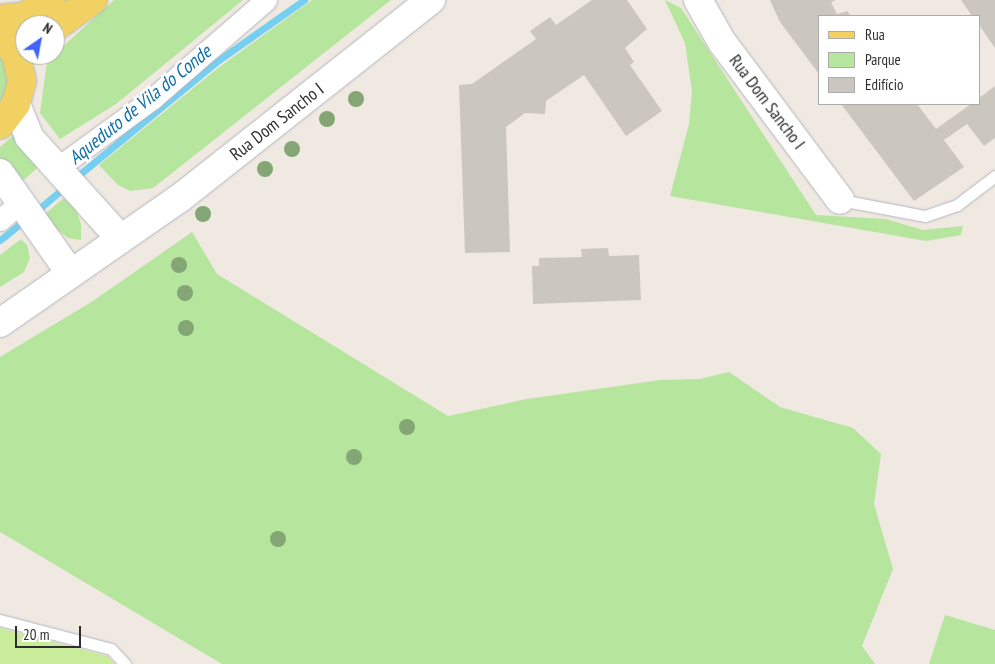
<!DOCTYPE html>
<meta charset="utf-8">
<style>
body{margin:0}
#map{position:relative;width:995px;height:664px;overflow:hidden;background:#efe9e1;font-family:"PT Sans Narrow",sans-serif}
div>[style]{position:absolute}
.green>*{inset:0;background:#b6e59e}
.pitch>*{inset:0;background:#c9ec9a}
.stream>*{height:7px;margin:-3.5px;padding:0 3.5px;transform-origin:3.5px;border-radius:3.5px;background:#75cff0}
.building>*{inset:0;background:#cbc7bf}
.roads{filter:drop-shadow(0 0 1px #b4b7c1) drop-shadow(0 0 1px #b4b7c1)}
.lane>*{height:11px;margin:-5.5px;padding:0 5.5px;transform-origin:5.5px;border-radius:5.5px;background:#fff}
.street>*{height:21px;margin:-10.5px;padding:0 10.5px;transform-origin:10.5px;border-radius:10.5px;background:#fff}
.secondary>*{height:28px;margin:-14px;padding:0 14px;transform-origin:14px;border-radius:14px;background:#fff}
.primary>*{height:28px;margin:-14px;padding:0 14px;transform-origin:14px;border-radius:14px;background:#f2d163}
.trees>*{width:16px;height:16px;margin:-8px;border-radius:50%;background:#84a574}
span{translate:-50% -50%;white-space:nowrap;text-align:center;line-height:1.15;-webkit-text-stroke:5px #fff;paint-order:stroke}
.street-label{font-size:18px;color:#2e2e2e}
.water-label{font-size:19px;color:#0d6fa3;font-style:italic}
.legend{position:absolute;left:818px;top:15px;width:162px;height:90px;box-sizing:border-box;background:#fff;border:1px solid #ababab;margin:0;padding:6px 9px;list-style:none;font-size:15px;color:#2e2e2e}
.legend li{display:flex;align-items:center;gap:10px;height:25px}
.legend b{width:25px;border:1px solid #ababab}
.north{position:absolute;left:15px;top:15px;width:50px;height:50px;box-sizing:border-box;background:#fff;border:1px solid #ababab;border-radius:50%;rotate:33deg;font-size:14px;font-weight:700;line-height:20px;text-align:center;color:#2e2e2e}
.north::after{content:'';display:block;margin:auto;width:18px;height:22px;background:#4264fb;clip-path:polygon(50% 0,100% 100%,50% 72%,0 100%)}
.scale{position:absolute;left:15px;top:626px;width:66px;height:22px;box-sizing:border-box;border:2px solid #2e2e2e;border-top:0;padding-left:6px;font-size:15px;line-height:18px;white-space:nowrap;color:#2e2e2e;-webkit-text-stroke:4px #fff;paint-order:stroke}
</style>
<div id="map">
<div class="green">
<i style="clip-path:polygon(114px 0,243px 0,116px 104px,60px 139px,40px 113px,47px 61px)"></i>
<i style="clip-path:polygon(312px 0,391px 0,153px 188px,130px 191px,118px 185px,99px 165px,218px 68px)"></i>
<i style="clip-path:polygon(665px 0,681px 8px,816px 215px,886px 219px,923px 230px,963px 226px,961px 235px,926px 241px,670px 196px,689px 124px,692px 91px,685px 43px)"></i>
<i style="clip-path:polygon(0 51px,11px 82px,0 112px)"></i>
<i style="clip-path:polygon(14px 135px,37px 160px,37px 168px,24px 180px,15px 177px,0 163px,0 147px)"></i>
<i style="clip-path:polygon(64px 198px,75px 207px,81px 224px,81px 240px,68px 238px,54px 227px,45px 214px)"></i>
<i style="clip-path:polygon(192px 232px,217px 274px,448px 416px,527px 399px,660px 380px,700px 379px,729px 372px,780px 407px,853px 428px,881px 454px,874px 504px,893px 569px,862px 646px,875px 664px,222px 664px,0 532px,0 357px,93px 301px)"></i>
<i style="clip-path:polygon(21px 239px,27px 245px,30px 258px,24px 272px,0 287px,0 255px)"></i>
<i style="clip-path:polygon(945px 615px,995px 630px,995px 664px,929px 664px)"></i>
</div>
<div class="pitch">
<i style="clip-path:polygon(0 628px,107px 656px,115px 664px,0 664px)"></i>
</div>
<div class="stream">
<i style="left:74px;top:179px;width:184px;rotate:-39.5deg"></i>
<i style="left:216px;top:62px;width:108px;rotate:-35.2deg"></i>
<i style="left:34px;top:213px;width:42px;rotate:-40.2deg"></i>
<i style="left:0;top:240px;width:32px;rotate:-39deg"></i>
</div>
<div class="building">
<i style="clip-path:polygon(592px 0,627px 0,647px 29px,625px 48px,634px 62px,630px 65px,662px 111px,626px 136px,584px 75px,546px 101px,545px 114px,525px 113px,506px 127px,510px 252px,465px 253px,459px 85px,472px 84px,536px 39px,530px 31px,550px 17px,556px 25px)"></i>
<i style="clip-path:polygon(770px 0,836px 0,831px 2px,837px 14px,847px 11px,851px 16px,819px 16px,819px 74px,780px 22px)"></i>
<i style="clip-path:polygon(961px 0,995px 0,995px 48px,979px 25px,979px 16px,972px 16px)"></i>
<i style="clip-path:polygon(995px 86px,995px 138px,984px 146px,967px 124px,944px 140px,964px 167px,914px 201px,841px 104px,917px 104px,936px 129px,971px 104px,979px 104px,979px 98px)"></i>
<i style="clip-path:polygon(608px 248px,609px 256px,639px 255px,641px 300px,533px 304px,532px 266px,539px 266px,539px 258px,582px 257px,581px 249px)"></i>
</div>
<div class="roads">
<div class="lane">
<i style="left:840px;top:200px;width:86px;rotate:10.7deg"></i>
<i style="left:925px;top:216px;width:34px;rotate:-19deg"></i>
<i style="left:957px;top:205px;width:48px;rotate:-37.3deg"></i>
<i style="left:0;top:620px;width:115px;rotate:14.6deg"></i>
<i style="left:111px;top:649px;width:21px;rotate:47deg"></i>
</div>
<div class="street">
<i style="left:57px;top:168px;width:117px;rotate:-36deg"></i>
<i style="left:152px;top:99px;width:151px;rotate:-41deg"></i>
<i style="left:0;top:220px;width:28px;rotate:-41deg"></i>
</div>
<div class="secondary">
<i style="left:698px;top:0;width:48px;rotate:60.3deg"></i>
<i style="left:722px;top:42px;width:197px;rotate:53.2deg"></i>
<i style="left:16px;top:104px;width:35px;rotate:68deg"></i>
<i style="left:29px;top:137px;width:137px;rotate:48deg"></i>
<i style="left:0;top:173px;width:123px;rotate:54.9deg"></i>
<i style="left:0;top:323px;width:219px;rotate:-34.8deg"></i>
<i style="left:180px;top:198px;width:320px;rotate:-38.3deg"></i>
</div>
<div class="primary">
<i style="left:0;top:19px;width:25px;rotate:-7deg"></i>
<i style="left:25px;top:16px;width:31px;rotate:-32deg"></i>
<i style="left:55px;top:27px;width:47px;rotate:-35.4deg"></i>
<i style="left:0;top:33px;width:27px;rotate:54deg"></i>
<i style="left:16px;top:55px;width:27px;rotate:77deg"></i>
<i style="left:22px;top:81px;width:24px;rotate:105deg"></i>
<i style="left:16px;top:104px;width:26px;rotate:127deg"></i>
</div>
</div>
<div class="trees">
<i style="left:356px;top:99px"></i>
<i style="left:327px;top:119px"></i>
<i style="left:292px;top:149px"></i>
<i style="left:265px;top:169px"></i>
<i style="left:203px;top:214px"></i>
<i style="left:179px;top:265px"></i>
<i style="left:185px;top:293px"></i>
<i style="left:186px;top:328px"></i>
<i style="left:407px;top:427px"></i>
<i style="left:354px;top:457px"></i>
<i style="left:278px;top:539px"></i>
</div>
<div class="street-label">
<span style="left:767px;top:102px;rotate:53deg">Rua Dom Sancho I</span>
<span style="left:277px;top:122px;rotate:-38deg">Rua Dom Sancho I</span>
</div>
<div class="water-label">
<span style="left:140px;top:105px;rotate:-39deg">Aqueduto de Vila do Conde</span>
</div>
<ul class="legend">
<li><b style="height:6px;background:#f2d163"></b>Rua</li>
<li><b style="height:14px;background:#b6e59e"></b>Parque</li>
<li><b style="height:14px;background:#cbc7bf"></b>Edifício</li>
</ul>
<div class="north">N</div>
<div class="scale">20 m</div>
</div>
